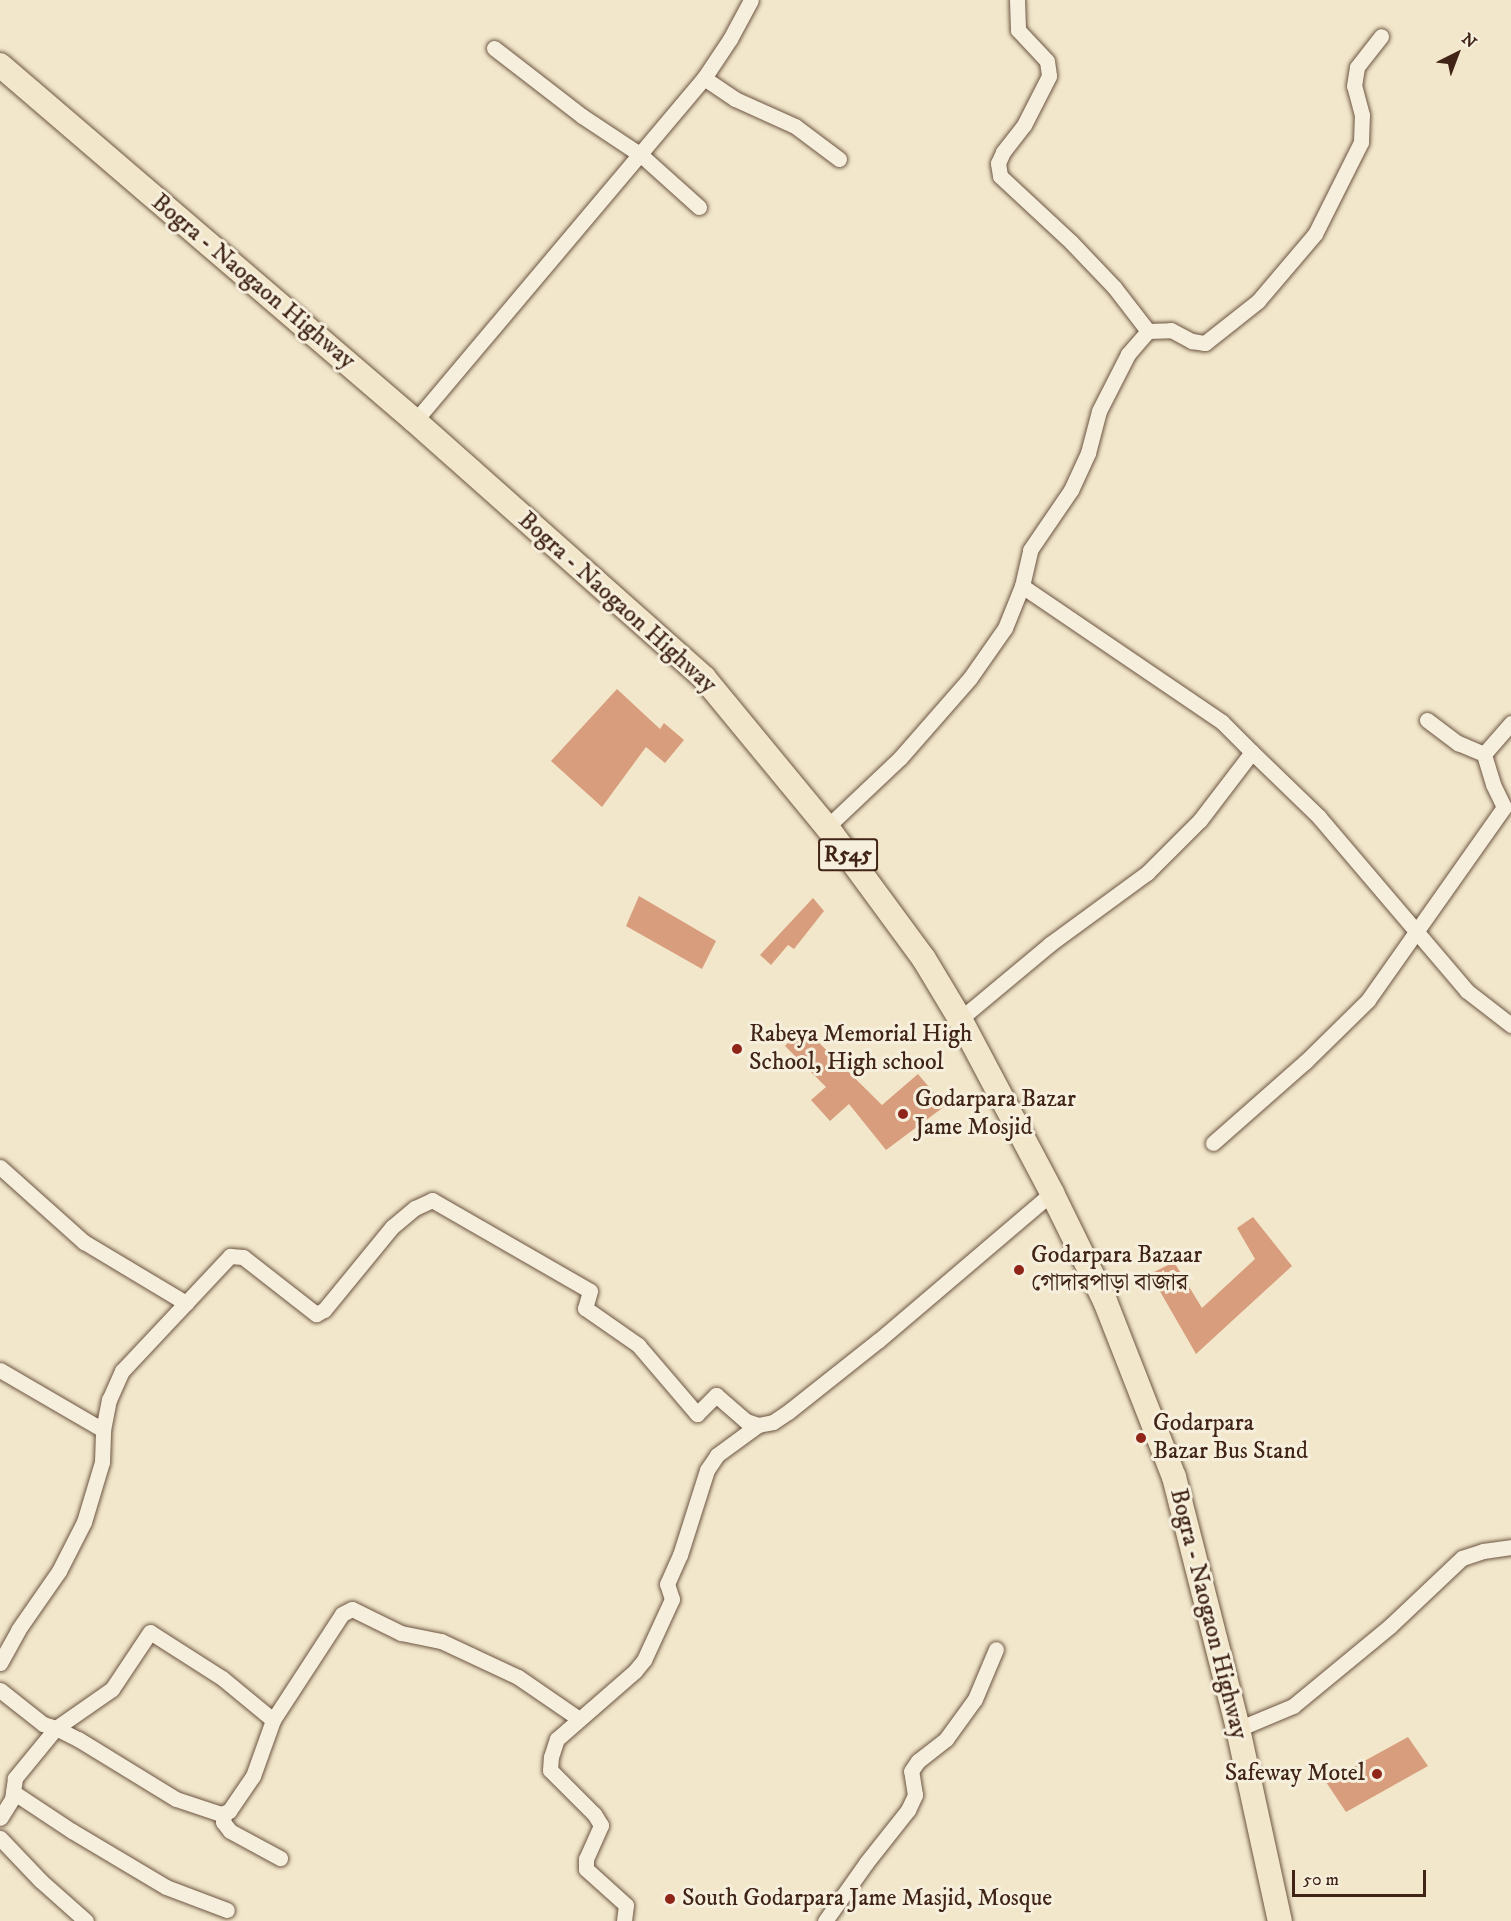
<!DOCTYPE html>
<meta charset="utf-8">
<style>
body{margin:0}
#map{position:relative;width:1511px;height:1921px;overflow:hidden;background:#f2e7cb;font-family:"IM FELL DW Pica","Noto Serif Bengali",serif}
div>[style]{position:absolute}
.building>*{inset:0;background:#d89d7d}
.roads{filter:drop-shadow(0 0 2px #6c5542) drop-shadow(0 0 2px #6c5542)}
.street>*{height:15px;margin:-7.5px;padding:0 7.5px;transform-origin:7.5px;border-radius:7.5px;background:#f7efdd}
.primary>*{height:24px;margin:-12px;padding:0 12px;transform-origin:12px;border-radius:12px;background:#f2e7cb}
.dots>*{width:16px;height:16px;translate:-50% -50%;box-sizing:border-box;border:3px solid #f7efdd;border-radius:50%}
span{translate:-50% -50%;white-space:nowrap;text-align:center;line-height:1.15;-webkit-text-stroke:6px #f7efdd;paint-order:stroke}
.shield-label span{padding:2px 4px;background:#f7efdd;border:2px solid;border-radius:4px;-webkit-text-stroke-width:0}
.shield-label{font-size:22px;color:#402415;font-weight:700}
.street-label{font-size:24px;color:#402415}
.poi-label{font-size:24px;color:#402415}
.left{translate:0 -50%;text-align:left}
.right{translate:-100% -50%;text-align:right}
.north{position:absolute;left:1427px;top:24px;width:60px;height:60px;-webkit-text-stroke:4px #f7efdd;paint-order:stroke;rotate:42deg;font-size:16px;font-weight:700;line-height:24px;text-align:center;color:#402415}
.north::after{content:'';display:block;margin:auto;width:21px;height:27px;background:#402415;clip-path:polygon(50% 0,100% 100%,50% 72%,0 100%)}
.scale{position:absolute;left:1292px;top:1870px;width:134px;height:27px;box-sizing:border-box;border:3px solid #402415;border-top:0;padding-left:8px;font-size:18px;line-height:21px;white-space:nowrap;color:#402415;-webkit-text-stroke:4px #f7efdd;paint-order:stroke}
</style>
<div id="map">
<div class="building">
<i style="clip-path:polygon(617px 689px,660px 729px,664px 723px,684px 740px,665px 763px,646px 747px,602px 807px,551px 761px)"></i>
<i style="clip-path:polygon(639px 896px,716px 941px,702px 969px,626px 926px)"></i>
<i style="clip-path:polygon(813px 898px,824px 911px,794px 949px,788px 945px,771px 965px,760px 955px)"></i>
<i style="clip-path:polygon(803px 1027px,882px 1105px,918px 1074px,945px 1106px,886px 1150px,849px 1104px,830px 1121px,811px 1100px,826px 1087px,785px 1046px)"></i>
<i style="clip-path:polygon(1253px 1217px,1292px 1266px,1196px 1354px,1150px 1274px,1174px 1262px,1202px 1308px,1255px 1259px,1237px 1228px)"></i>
<i style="clip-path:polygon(1408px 1737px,1428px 1766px,1346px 1812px,1326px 1782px)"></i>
</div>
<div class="roads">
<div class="street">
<i style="left:1017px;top:0;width:30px;rotate:88deg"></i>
<i style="left:1018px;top:30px;width:42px;rotate:46.9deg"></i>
<i style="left:1047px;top:61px;width:15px;rotate:82deg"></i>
<i style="left:1049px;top:76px;width:55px;rotate:117deg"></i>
<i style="left:1024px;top:125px;width:34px;rotate:128deg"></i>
<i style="left:1003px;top:152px;width:12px;rotate:114deg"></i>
<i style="left:998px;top:163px;width:13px;rotate:81deg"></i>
<i style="left:1000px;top:176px;width:97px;rotate:42.9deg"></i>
<i style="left:1071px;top:242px;width:62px;rotate:46.3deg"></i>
<i style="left:1114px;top:287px;width:56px;rotate:52.3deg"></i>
<i style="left:494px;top:48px;width:111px;rotate:37.7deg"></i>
<i style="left:582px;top:116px;width:71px;rotate:33.5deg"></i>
<i style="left:641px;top:155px;width:78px;rotate:41.9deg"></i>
<i style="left:704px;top:78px;width:37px;rotate:34deg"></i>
<i style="left:735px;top:99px;width:66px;rotate:24.2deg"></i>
<i style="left:795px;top:126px;width:55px;rotate:36.9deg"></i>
<i style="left:415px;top:421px;width:449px;rotate:-49.9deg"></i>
<i style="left:704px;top:78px;width:47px;rotate:-56.3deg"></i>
<i style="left:730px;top:39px;width:44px;rotate:-61.7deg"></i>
<i style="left:1022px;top:586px;width:37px;rotate:-77deg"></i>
<i style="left:1030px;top:550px;width:73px;rotate:-55.7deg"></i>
<i style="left:1071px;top:490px;width:41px;rotate:-65.3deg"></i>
<i style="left:1088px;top:453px;width:43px;rotate:-75.3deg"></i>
<i style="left:1099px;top:411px;width:64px;rotate:-63deg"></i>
<i style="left:1128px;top:354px;width:30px;rotate:-49deg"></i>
<i style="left:1148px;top:331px;width:23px;rotate:-2deg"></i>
<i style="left:1171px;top:330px;width:24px;rotate:28deg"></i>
<i style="left:1192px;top:341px;width:13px;rotate:9deg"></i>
<i style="left:1205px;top:343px;width:68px;rotate:-38.4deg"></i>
<i style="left:1258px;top:301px;width:88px;rotate:-49.6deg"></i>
<i style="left:1315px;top:234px;width:103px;rotate:-63.4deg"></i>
<i style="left:1361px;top:142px;width:27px;rotate:-88deg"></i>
<i style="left:1362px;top:115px;width:30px;rotate:-105deg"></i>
<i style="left:1354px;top:86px;width:19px;rotate:-81deg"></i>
<i style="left:1357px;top:67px;width:39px;rotate:-52deg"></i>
<i style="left:1427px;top:720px;width:39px;rotate:37deg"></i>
<i style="left:1458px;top:743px;width:28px;rotate:23deg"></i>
<i style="left:1252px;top:752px;width:93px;rotate:44.1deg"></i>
<i style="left:1319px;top:817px;width:228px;rotate:49.6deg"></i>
<i style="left:1467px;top:991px;width:56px;rotate:37.7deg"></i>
<i style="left:827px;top:827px;width:100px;rotate:-43.4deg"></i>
<i style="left:900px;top:758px;width:106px;rotate:-48.8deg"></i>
<i style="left:970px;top:678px;width:61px;rotate:-55deg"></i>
<i style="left:1005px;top:628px;width:45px;rotate:-68deg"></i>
<i style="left:1022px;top:586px;width:242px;rotate:34.2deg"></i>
<i style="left:1222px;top:722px;width:42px;rotate:45deg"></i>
<i style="left:1252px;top:752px;width:86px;rotate:127.4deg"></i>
<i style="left:1200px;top:820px;width:75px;rotate:135deg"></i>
<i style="left:1147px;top:873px;width:120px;rotate:143.8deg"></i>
<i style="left:1050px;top:944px;width:117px;rotate:140.2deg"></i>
<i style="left:1213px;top:1143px;width:123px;rotate:-41.4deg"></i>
<i style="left:1305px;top:1062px;width:88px;rotate:-44.5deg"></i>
<i style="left:1368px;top:1000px;width:236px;rotate:-54.8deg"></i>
<i style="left:1504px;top:807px;width:25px;rotate:-116deg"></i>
<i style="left:1493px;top:784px;width:31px;rotate:-107deg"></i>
<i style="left:1484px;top:754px;width:41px;rotate:-48.9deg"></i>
<i style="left:0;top:1167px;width:113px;rotate:41.8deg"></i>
<i style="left:84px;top:1242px;width:119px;rotate:30.9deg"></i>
<i style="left:0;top:1370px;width:119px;rotate:30.2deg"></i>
<i style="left:0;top:1663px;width:38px;rotate:-61deg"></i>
<i style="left:18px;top:1630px;width:72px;rotate:-55.2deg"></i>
<i style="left:59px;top:1571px;width:55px;rotate:-63deg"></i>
<i style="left:84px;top:1522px;width:63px;rotate:-73.3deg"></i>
<i style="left:102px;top:1462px;width:32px;rotate:-88deg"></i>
<i style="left:103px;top:1430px;width:31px;rotate:-79deg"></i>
<i style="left:109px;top:1400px;width:32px;rotate:-66deg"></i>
<i style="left:122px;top:1371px;width:158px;rotate:-46.8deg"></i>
<i style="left:230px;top:1256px;width:13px;rotate:4deg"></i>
<i style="left:243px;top:1257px;width:93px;rotate:38deg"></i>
<i style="left:316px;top:1314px;width:9px;rotate:-27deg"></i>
<i style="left:324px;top:1310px;width:107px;rotate:-50.7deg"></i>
<i style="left:392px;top:1227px;width:30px;rotate:-40deg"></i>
<i style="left:415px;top:1208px;width:19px;rotate:-25deg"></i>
<i style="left:432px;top:1200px;width:182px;rotate:29.9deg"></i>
<i style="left:590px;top:1291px;width:18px;rotate:106deg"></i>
<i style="left:585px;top:1308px;width:65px;rotate:34.9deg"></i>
<i style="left:638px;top:1345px;width:91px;rotate:49.5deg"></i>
<i style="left:697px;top:1414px;width:27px;rotate:-45deg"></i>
<i style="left:716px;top:1395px;width:40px;rotate:41deg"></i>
<i style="left:746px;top:1421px;width:13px;rotate:18deg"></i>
<i style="left:0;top:1690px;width:55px;rotate:38.3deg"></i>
<i style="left:43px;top:1724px;width:14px;rotate:17deg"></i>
<i style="left:56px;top:1728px;width:25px;rotate:27deg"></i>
<i style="left:78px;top:1739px;width:115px;rotate:31.5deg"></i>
<i style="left:176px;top:1799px;width:47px;rotate:18.4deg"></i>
<i style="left:221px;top:1814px;width:9px;rotate:-21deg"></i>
<i style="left:229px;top:1811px;width:42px;rotate:-55.6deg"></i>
<i style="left:253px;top:1776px;width:59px;rotate:-70.3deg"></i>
<i style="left:273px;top:1720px;width:66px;rotate:-140.5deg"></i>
<i style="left:222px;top:1678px;width:85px;rotate:-147.4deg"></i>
<i style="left:150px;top:1632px;width:69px;rotate:123.7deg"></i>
<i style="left:112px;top:1689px;width:68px;rotate:145.1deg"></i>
<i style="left:56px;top:1728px;width:65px;rotate:129.4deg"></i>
<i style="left:15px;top:1778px;width:21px;rotate:98deg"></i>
<i style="left:12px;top:1799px;width:22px;rotate:122deg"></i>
<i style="left:273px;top:1720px;width:126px;rotate:-56.9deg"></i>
<i style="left:342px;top:1614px;width:11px;rotate:-27deg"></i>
<i style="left:352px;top:1609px;width:55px;rotate:26.1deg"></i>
<i style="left:401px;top:1633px;width:41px;rotate:11.3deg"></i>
<i style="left:441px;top:1641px;width:85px;rotate:25.1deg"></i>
<i style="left:518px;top:1677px;width:74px;rotate:34.5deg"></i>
<i style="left:1238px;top:1729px;width:60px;rotate:-22.7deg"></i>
<i style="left:1293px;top:1706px;width:126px;rotate:-39.5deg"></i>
<i style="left:1390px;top:1626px;width:99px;rotate:-43.4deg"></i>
<i style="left:1462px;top:1558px;width:22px;rotate:-18deg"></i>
<i style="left:1483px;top:1551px;width:28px;rotate:-8deg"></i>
<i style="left:13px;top:1792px;width:71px;rotate:33.5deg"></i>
<i style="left:72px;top:1831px;width:109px;rotate:30.8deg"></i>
<i style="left:166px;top:1887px;width:65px;rotate:20.7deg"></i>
<i style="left:224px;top:1815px;width:7px;rotate:98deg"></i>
<i style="left:223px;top:1822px;width:11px;rotate:52deg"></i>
<i style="left:230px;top:1831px;width:57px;rotate:28.4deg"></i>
<i style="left:0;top:1838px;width:59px;rotate:46.4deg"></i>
<i style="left:41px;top:1881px;width:60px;rotate:41.6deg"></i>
<i style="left:624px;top:1921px;width:16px;rotate:-83deg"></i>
<i style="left:626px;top:1905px;width:54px;rotate:-138deg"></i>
<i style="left:586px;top:1869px;width:10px;rotate:-90deg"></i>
<i style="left:586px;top:1859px;width:37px;rotate:-66deg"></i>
<i style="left:601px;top:1825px;width:13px;rotate:-122deg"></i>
<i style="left:594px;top:1814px;width:62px;rotate:-135deg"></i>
<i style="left:550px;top:1770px;width:13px;rotate:-86deg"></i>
<i style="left:551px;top:1757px;width:19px;rotate:-72deg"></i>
<i style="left:557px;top:1739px;width:103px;rotate:-41.1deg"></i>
<i style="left:635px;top:1671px;width:14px;rotate:-51deg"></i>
<i style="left:644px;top:1660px;width:67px;rotate:-65.3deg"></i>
<i style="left:672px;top:1599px;width:16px;rotate:-108deg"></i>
<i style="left:667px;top:1584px;width:32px;rotate:-66deg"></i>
<i style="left:680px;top:1555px;width:89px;rotate:-72.4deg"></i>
<i style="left:707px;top:1470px;width:18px;rotate:-56deg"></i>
<i style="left:717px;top:1455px;width:51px;rotate:-36.2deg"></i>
<i style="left:758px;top:1425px;width:15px;rotate:-11deg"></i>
<i style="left:773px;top:1422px;width:18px;rotate:-34deg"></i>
<i style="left:788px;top:1412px;width:116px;rotate:-38.4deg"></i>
<i style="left:879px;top:1340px;width:227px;rotate:-40.4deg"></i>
<i style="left:825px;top:1921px;width:71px;rotate:-54.7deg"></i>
<i style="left:866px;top:1863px;width:68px;rotate:-51.6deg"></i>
<i style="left:908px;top:1810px;width:17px;rotate:-65deg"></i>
<i style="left:915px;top:1795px;width:24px;rotate:-99deg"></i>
<i style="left:911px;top:1771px;width:12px;rotate:-55deg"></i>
<i style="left:918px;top:1761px;width:36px;rotate:-38deg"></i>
<i style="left:946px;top:1739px;width:49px;rotate:-54.1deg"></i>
<i style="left:975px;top:1699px;width:54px;rotate:-67.2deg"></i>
</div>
<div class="primary">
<i style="left:0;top:65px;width:547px;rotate:40.62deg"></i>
<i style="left:415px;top:421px;width:387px;rotate:41.6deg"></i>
<i style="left:704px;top:678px;width:193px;rotate:50.5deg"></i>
<i style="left:827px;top:827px;width:164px;rotate:53.7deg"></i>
<i style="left:924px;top:959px;width:70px;rotate:59deg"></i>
<i style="left:960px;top:1019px;width:197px;rotate:62.1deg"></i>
<i style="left:1052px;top:1193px;width:120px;rotate:63.9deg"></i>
<i style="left:1105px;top:1301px;width:189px;rotate:68.6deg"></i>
<i style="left:1174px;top:1477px;width:260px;rotate:75.7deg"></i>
<i style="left:1238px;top:1729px;width:197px;rotate:77.7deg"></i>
</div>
</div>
<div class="dots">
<i style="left:737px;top:1049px;background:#8f2418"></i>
<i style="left:903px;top:1114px;background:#8f2418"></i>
<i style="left:1019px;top:1270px;background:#8f2418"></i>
<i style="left:1141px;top:1438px;background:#8f2418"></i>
<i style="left:1377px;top:1774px;background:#8f2418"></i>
<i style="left:670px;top:1899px;background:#8f2418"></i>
</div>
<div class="shield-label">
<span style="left:848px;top:855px">R545</span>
</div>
<div class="street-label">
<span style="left:253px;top:282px;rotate:40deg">Bogra - Naogaon Highway</span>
<span style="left:617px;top:603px;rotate:42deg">Bogra - Naogaon Highway</span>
<span style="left:1208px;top:1614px;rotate:76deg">Bogra - Naogaon Highway</span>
</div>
<div class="poi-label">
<span class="left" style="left:749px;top:1049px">Rabeya Memorial High<br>School, High school</span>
<span class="left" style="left:915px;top:1114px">Godarpara Bazar<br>Jame Mosjid</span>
<span class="left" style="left:1031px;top:1270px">Godarpara Bazaar<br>গোদারপাড়া বাজার</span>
<span class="left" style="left:1153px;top:1438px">Godarpara<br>Bazar Bus Stand</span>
<span class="right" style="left:1365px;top:1774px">Safeway Motel</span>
<span class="left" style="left:682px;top:1899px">South Godarpara Jame Masjid, Mosque</span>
</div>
<div class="north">N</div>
<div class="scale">50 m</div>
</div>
